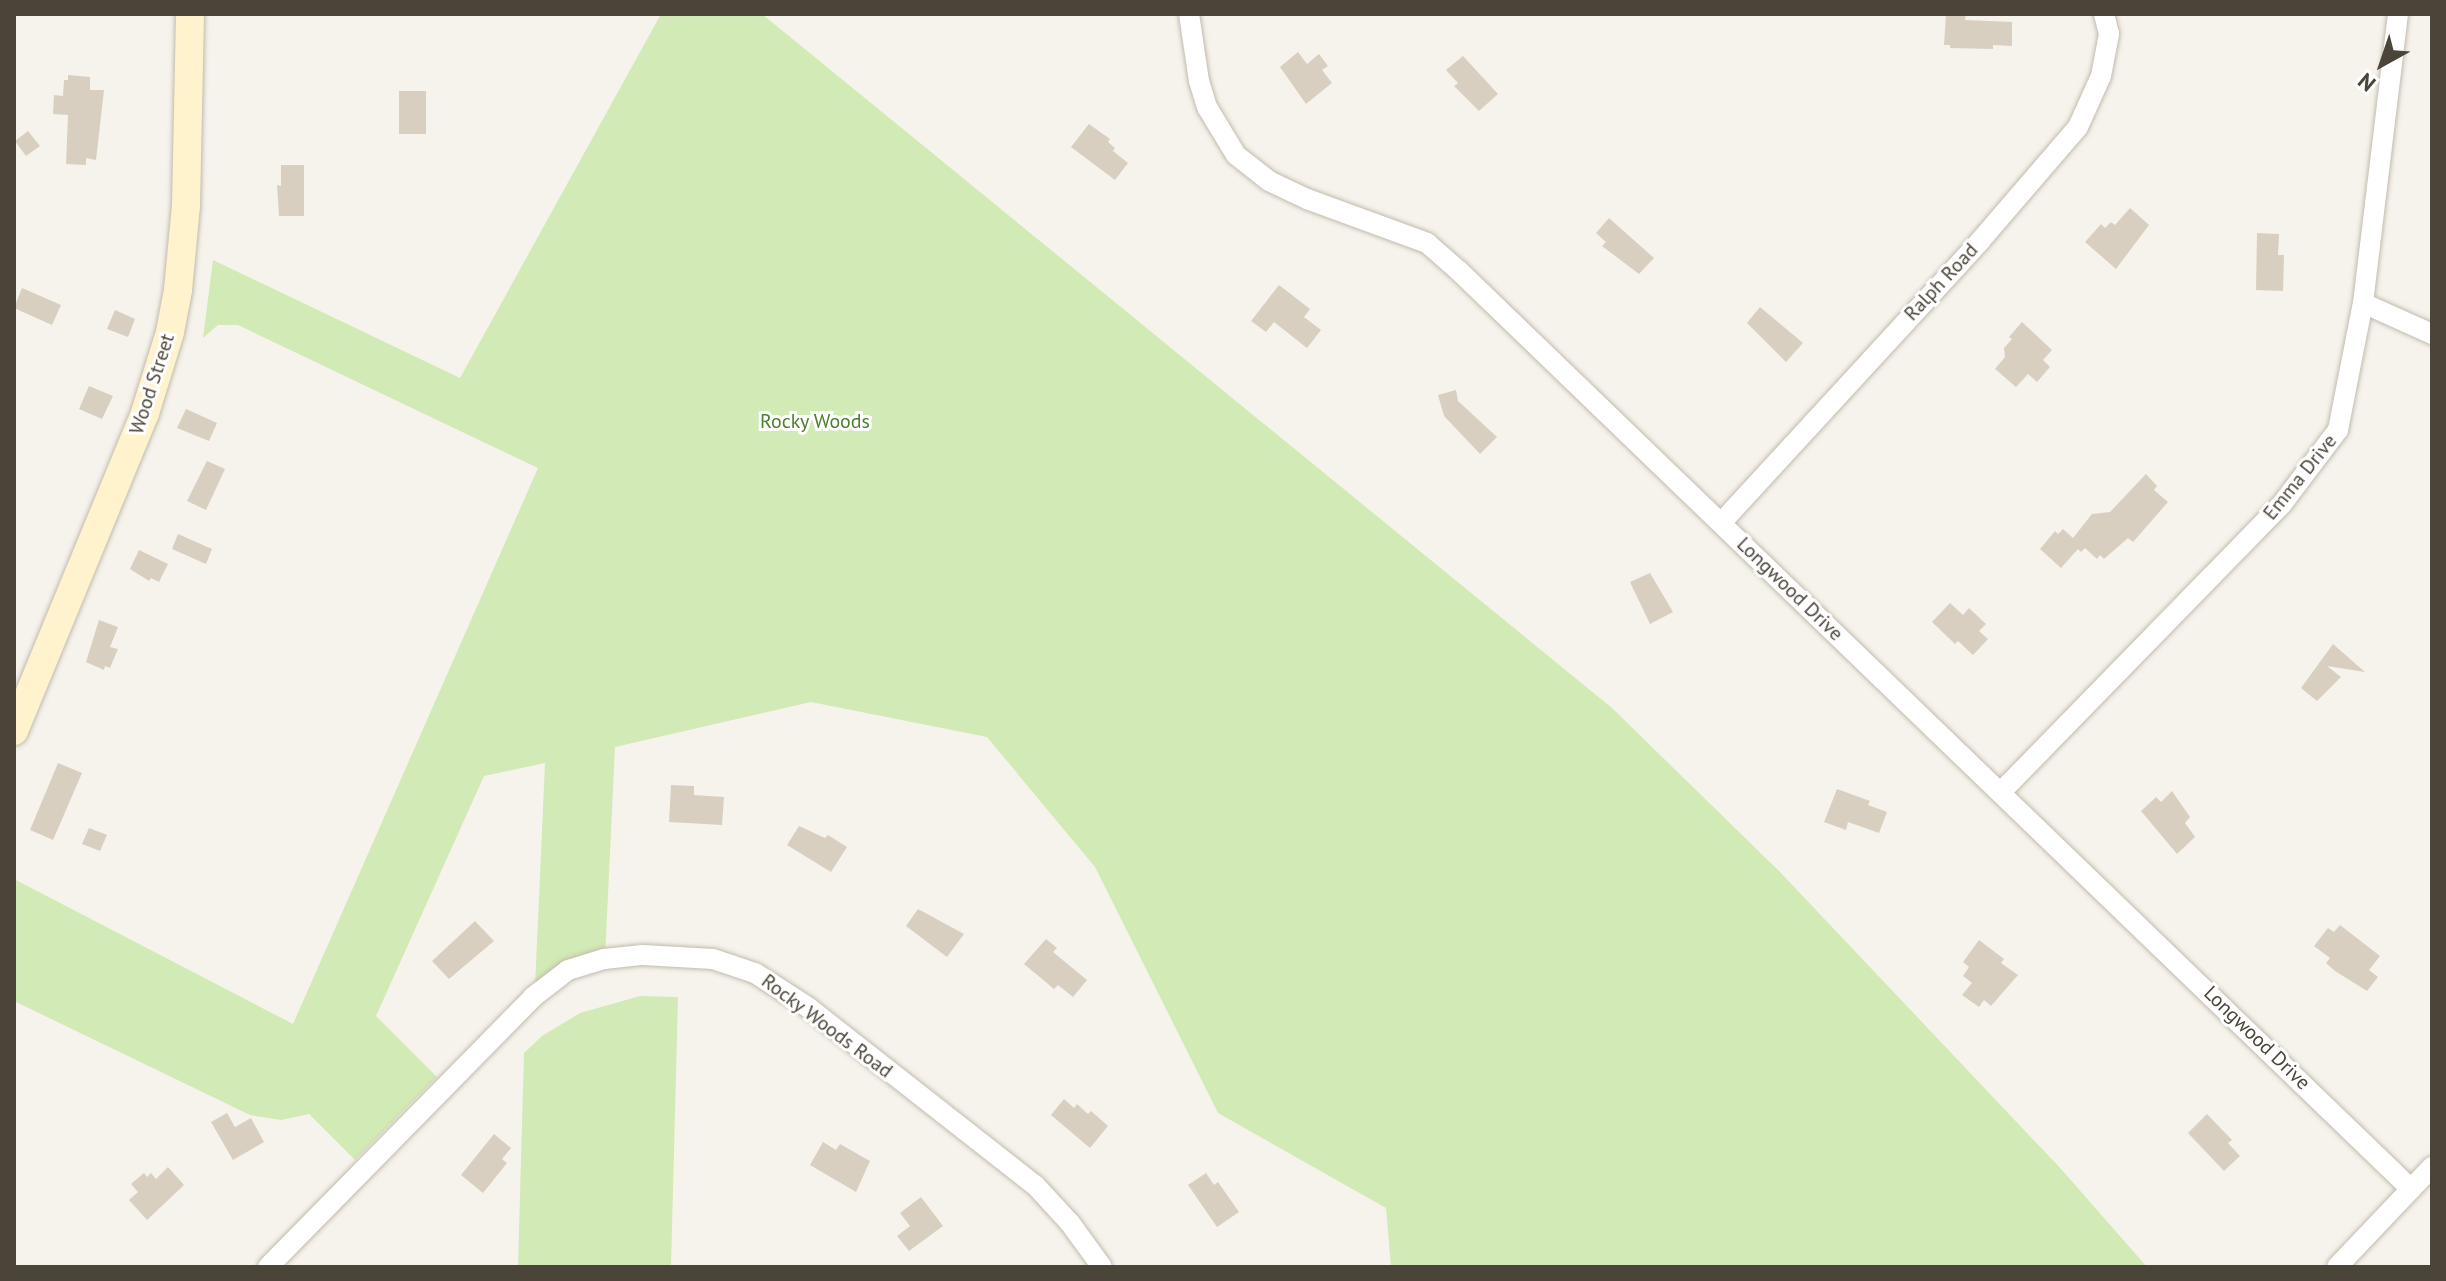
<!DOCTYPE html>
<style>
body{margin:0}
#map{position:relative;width:2446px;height:1281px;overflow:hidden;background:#f6f3ec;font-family:"PT Sans",sans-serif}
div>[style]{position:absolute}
.green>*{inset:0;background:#d2eab5}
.building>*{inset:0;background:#d8cfc1}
.roads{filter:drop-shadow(0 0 2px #c2bbae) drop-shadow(0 0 2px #c2bbae)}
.minor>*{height:20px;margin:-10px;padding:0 10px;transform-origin:10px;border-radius:10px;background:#fff}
.secondary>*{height:28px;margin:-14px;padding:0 14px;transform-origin:14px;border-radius:14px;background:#fff3cd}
span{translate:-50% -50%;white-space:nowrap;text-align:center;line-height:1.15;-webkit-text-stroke:6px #fff;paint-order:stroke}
.street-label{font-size:20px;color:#4b4439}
.park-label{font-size:20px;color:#4a7f2a}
.frame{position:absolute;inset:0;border:16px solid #4b4439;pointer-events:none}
.north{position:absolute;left:2342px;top:24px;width:80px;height:80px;-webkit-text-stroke:6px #fff;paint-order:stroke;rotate:220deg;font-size:22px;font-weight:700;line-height:32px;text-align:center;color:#4b4439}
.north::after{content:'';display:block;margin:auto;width:28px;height:36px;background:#4b4439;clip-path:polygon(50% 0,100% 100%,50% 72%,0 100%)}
</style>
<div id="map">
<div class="green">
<i style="clip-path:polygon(661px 14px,762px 14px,1612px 708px,1780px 872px,2062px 1170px,2147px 1267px,1391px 1267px,1386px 1208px,1218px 1113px,1095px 867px,987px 737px,811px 702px,615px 747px,605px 958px,535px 987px,545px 763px,484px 776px,376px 1016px,437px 1077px,355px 1160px,309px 1114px,281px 1120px,250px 1115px,14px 1001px,14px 879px,293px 1024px,538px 468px,238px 325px,218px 325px,203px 338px,213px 260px,460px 378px)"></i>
<i style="clip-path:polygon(640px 996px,678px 997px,671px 1267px,518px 1267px,524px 1053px,542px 1036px,580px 1013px)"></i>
</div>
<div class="building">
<i style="clip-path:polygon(1946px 14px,1966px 14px,1965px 20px,2012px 22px,2012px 46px,1993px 45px,1993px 49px,1950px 48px,1950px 45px,1944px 45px)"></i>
<i style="clip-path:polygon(1298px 52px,1307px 64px,1319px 54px,1328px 66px,1322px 70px,1332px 83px,1306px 104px,1280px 67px)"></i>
<i style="clip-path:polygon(1463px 56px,1498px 94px,1479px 111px,1454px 86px,1458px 83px,1446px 70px)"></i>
<i style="clip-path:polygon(68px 75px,90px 77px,90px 90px,104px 90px,96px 160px,86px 158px,86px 165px,66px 164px,68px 115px,53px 114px,54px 95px,63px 96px,64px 80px,68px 80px)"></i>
<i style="clip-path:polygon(399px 91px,426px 91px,426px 134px,399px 134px)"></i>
<i style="clip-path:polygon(1089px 124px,1110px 139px,1108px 142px,1115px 148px,1113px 151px,1128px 163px,1115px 180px,1071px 147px)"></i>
<i style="clip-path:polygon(28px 131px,40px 146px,26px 156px,15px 141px)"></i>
<i style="clip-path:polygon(281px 165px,304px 165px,304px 216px,279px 216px,277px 185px,281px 186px)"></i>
<i style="clip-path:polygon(2130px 208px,2149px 225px,2116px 269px,2085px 242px,2101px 224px,2105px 228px,2111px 222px,2115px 225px)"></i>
<i style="clip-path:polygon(1609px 218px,1654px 258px,1639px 274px,1602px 246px,1606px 242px,1596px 233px)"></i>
<i style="clip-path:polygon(2257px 233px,2279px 234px,2278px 255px,2284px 255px,2283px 291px,2256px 290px)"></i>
<i style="clip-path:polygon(1279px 285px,1310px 309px,1304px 317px,1321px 330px,1307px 348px,1274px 322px,1266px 332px,1251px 321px)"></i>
<i style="clip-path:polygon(22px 288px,61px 305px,52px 325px,14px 308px)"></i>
<i style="clip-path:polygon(1760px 307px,1803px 343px,1786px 362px,1747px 323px)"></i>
<i style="clip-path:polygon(115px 310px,135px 319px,128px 337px,107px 329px)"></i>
<i style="clip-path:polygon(2022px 322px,2052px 350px,2043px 360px,2050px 367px,2037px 382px,2028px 374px,2016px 387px,1995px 369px,2005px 357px,2004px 348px,2012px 339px,2009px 337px)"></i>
<i style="clip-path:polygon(89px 386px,113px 396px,102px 419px,79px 409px)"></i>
<i style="clip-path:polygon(1456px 390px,1458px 401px,1497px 437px,1480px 454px,1444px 416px,1438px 395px)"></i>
<i style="clip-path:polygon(186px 409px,217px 423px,209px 441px,177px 428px)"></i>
<i style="clip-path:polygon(207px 461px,225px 469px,206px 510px,187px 501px)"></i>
<i style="clip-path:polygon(2146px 474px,2157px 486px,2154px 490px,2168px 502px,2133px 542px,2128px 538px,2104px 559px,2100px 555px,2097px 559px,2085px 548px,2081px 552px,2078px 549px,2061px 568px,2040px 549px,2055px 531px,2058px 534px,2063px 529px,2073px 538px,2092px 514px,2110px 512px)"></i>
<i style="clip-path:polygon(178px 534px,212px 549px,206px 564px,172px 549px)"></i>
<i style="clip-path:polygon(139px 550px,168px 564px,159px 582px,151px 578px,149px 581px,130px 569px)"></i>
<i style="clip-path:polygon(1650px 573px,1673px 612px,1650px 624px,1630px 582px)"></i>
<i style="clip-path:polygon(1950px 603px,1963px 615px,1969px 608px,1986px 624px,1979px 631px,1988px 639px,1973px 655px,1958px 641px,1955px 644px,1932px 622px)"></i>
<i style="clip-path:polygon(99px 620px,118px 627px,110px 647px,118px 649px,110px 668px,105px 666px,104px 670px,86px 662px)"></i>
<i style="clip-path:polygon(2333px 644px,2365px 672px,2327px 666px,2341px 677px,2317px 701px,2301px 688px)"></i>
<i style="clip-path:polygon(58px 763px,82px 773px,53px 840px,30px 830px)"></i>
<i style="clip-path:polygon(671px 785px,694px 786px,694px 795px,724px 797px,722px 825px,669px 822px)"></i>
<i style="clip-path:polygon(1837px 789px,1870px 801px,1868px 805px,1887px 812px,1879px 833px,1848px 822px,1846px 830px,1824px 822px)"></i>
<i style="clip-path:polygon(2172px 791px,2190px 817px,2185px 823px,2195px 837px,2177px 854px,2141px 811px,2156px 797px,2161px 802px)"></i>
<i style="clip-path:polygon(799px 826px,825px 838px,828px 835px,847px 847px,831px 872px,787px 845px)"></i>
<i style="clip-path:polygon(89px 828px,107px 835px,100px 851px,82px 844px)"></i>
<i style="clip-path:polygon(918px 909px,964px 934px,947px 957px,906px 926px)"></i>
<i style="clip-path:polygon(475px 921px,494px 941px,449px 979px,432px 961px)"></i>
<i style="clip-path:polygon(2340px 925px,2380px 956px,2369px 970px,2378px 977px,2367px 991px,2335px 971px,2326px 963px,2330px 958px,2314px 946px,2328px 928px,2334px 932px)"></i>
<i style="clip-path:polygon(1046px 939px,1057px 948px,1053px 952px,1087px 980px,1073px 997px,1058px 985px,1054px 989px,1024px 964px)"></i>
<i style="clip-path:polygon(1979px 940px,2004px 959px,2001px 963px,2018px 975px,1991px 1006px,1984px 1000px,1979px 1007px,1962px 995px,1972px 983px,1963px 976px,1969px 967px,1963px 962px)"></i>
<i style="clip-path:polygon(1064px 1099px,1074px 1108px,1077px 1104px,1088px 1114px,1091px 1111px,1108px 1126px,1090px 1148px,1051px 1115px)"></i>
<i style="clip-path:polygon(227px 1113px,235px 1127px,251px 1118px,264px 1142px,233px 1160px,211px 1122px)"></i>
<i style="clip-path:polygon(2207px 1114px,2232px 1140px,2228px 1143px,2240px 1156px,2224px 1171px,2188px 1133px)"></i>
<i style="clip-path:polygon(494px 1134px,511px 1148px,502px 1159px,507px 1163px,483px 1193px,461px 1175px)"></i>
<i style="clip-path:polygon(823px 1142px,836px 1150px,840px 1144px,870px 1161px,856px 1192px,810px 1165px)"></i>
<i style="clip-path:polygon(168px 1167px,184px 1185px,147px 1220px,129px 1200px,138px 1192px,131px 1184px,144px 1173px,147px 1177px,151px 1173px,156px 1179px)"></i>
<i style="clip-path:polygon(1206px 1173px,1214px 1185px,1218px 1182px,1239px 1212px,1217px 1227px,1188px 1185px)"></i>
<i style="clip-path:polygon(921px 1197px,943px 1226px,909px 1251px,897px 1236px,910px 1226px,900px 1213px)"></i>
</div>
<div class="roads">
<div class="minor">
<i style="left:1189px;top:14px;width:68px;rotate:81.5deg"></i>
<i style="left:1199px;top:81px;width:27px;rotate:73deg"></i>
<i style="left:1207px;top:107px;width:56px;rotate:58.9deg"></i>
<i style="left:1236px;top:155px;width:42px;rotate:38.2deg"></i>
<i style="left:1269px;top:181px;width:42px;rotate:25.3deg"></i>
<i style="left:1307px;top:199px;width:128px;rotate:20.1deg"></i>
<i style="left:1427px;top:243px;width:41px;rotate:41.1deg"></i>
<i style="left:1458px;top:270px;width:1324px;rotate:43.96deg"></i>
<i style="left:2363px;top:303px;width:76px;rotate:24.2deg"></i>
<i style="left:1721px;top:523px;width:383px;rotate:-47.4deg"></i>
<i style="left:1980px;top:241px;width:150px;rotate:-49.3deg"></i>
<i style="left:2078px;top:127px;width:56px;rotate:-65.7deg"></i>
<i style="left:2101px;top:76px;width:43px;rotate:-79.2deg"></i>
<i style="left:2109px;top:34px;width:21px;rotate:-104deg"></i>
<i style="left:2001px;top:792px;width:402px;rotate:-45.7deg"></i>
<i style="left:2282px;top:504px;width:93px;rotate:-52.9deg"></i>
<i style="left:2338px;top:430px;width:129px;rotate:-78.9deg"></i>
<i style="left:2363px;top:303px;width:291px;rotate:-83.1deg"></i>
<i style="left:268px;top:1267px;width:378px;rotate:-45.5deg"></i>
<i style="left:533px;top:997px;width:44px;rotate:-37.6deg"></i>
<i style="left:568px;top:970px;width:38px;rotate:-17deg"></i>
<i style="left:604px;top:959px;width:39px;rotate:-6deg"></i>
<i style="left:643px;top:955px;width:70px;rotate:3.3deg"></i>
<i style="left:713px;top:959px;width:44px;rotate:18.4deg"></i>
<i style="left:755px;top:973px;width:64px;rotate:32.9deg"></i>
<i style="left:809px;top:1008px;width:287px;rotate:38.1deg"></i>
<i style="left:1035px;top:1185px;width:52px;rotate:47.4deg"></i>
<i style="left:1070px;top:1223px;width:54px;rotate:54deg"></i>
<i style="left:2337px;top:1267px;width:138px;rotate:-46.5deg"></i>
</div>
<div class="secondary">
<i style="left:14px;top:731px;width:344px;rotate:-67.6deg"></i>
<i style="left:145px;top:413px;width:85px;rotate:-72.8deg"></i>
<i style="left:170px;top:332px;width:43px;rotate:-79.2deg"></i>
<i style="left:178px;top:290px;width:84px;rotate:-84.6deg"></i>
<i style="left:186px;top:206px;width:192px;rotate:-88.8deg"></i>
</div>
</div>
<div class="street-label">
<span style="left:1941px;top:282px;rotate:-47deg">Ralph Road</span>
<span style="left:152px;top:384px;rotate:-72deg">Wood Street</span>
<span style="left:2300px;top:477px;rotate:-51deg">Emma Drive</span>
<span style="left:1790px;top:589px;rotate:44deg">Longwood Drive</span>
<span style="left:827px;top:1026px;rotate:37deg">Rocky Woods Road</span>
<span style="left:2257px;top:1038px;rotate:44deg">Longwood Drive</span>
</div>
<div class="park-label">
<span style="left:815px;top:421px">Rocky Woods</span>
</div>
<div class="frame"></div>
<div class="north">N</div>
</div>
